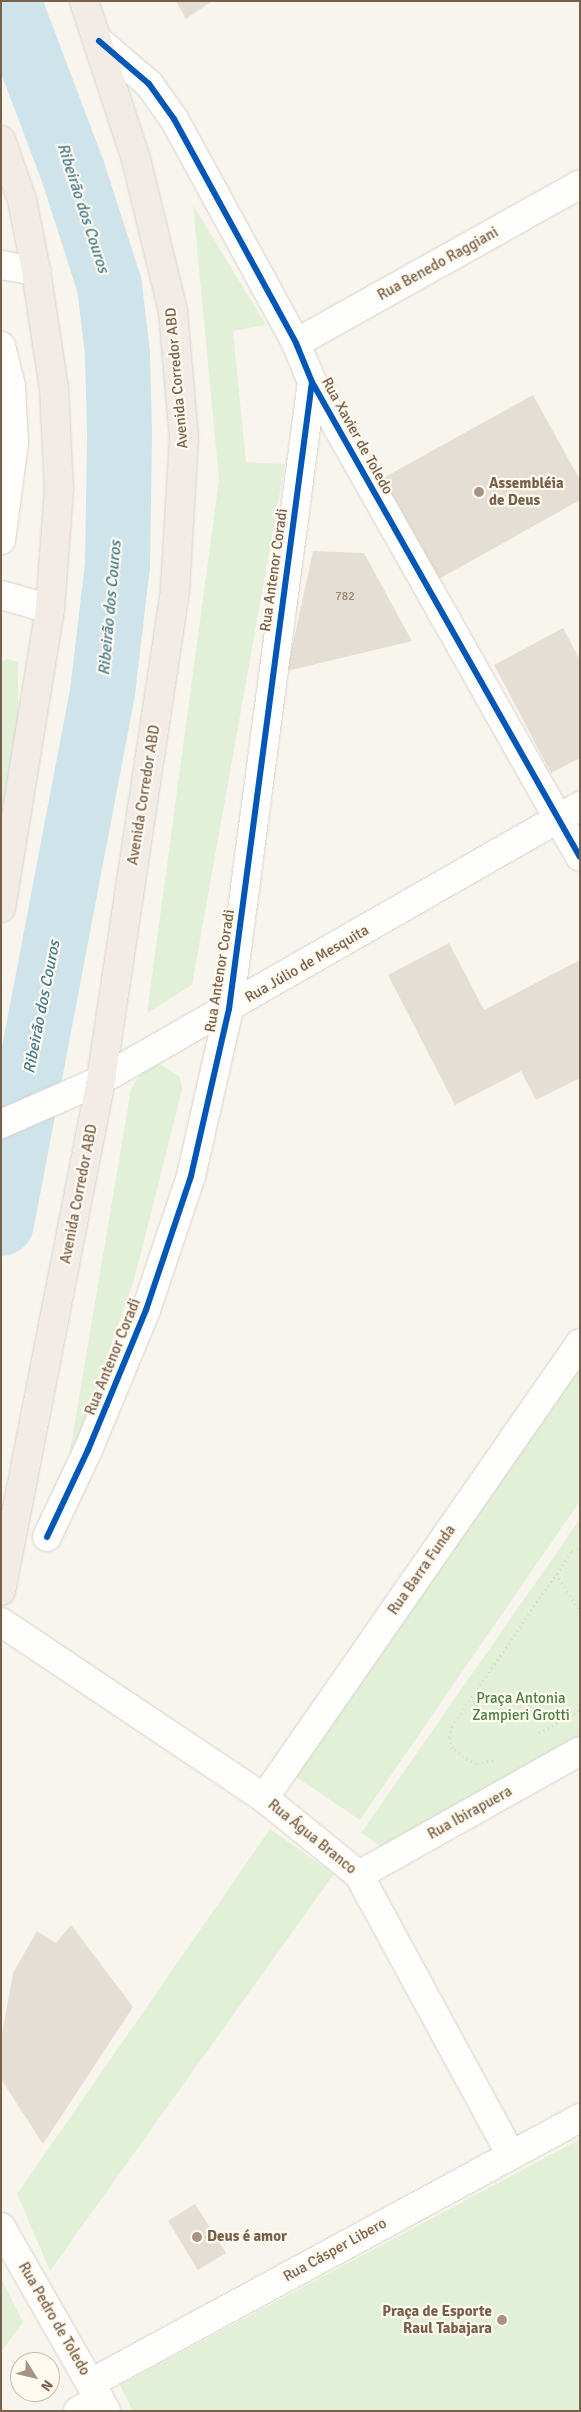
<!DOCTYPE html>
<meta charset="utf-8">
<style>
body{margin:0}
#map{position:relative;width:581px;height:2412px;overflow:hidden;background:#f8f5ee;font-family:Signika,sans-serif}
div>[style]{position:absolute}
.green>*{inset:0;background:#e3f0d8}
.river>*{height:65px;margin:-32.5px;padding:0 32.5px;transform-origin:32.5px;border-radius:32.5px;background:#cee4ea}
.building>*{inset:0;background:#e5ded5}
.path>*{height:3px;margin-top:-1.5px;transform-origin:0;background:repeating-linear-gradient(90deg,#dbd5cf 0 1px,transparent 0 5px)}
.roads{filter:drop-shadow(0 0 1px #d8d2cb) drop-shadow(0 0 1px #d8d2cb)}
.street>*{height:28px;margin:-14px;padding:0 14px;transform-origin:14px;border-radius:14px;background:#fefefc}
.secondary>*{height:28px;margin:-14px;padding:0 14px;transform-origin:14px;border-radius:14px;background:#fefefc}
.highway>*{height:28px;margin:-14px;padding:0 14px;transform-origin:14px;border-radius:14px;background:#f2ebe6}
.cycleway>*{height:6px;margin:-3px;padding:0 3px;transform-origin:3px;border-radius:3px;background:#0057b8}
.dots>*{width:14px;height:14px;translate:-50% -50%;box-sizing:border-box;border:2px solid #fffaf0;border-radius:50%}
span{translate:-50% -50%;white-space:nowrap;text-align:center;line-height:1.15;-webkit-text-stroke:4.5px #fffaf0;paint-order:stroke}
.number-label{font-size:12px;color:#968270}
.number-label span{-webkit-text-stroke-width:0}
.street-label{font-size:15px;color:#79604b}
.poi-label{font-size:15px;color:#79604b;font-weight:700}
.left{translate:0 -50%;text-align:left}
.right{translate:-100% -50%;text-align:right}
.park-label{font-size:15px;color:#4f7f42}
.water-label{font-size:16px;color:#447a8c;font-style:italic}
.frame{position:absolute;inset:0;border:2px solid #79604b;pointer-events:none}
.north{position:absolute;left:10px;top:2352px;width:50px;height:50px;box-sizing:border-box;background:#fffaf0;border:1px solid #c9bcae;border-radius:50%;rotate:126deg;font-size:14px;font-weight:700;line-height:20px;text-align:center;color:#79604b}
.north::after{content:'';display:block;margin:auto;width:18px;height:22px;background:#a59484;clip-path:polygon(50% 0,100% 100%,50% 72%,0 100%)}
</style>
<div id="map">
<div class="green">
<i style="clip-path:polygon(193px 205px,266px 325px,233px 331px,246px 462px,285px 464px,192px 985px,147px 1013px,219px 480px)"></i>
<i style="clip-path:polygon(7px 659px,18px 662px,18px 720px,1px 823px,1px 662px)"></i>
<i style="clip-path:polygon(160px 1064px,180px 1077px,182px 1090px,134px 1280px,67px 1469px,131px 1089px,142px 1071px)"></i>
<i style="clip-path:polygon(580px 1350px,580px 1501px,360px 1820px,293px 1775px)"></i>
<i style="clip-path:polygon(580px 1519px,580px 1741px,387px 1850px,361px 1833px)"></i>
<i style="clip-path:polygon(270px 1829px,334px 1874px,50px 2271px,17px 2194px)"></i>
<i style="clip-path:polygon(580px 2139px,580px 2411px,133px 2411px,120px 2385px)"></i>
<i style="clip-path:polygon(1px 2278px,23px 2322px,1px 2352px)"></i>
</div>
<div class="river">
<i style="left:1px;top:1223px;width:541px;rotate:-79.23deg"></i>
<i style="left:102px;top:692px;width:128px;rotate:-83.3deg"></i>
<i style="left:117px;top:565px;width:134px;rotate:-89.1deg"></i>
<i style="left:119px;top:431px;width:78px;rotate:-91.5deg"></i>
<i style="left:117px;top:353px;width:68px;rotate:-96.7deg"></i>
<i style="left:109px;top:285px;width:121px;rotate:-107.8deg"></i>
<i style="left:72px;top:170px;width:181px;rotate:-110.7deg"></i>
</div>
<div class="building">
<i style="clip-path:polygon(176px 1px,212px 1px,186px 19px)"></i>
<i style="clip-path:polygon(533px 395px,580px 480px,580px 500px,430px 584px,374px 483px)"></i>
<i style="clip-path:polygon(313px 551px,364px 553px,412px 641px,287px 671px)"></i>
<i style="clip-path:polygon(563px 628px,580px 660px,580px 758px,551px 773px,494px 665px)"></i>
<i style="clip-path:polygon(449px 943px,484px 1010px,580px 960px,580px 1078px,536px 1100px,521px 1071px,455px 1105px,388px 975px)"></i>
<i style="clip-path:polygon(71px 1925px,133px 2007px,43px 2144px,1px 2079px,1px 2040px,13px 1973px,37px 1931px,56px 1943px)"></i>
<i style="clip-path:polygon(195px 2204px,226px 2253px,198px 2270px,168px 2221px)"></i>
</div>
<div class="path">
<i style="left:556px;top:1574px;width:44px;rotate:57deg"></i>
<i style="left:539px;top:1733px;width:47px;rotate:-29.3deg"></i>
<i style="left:493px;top:1760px;width:17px;rotate:167deg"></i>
<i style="left:476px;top:1764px;width:15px;rotate:-152deg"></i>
<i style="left:463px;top:1757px;width:13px;rotate:-138deg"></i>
<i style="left:453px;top:1748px;width:12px;rotate:-110deg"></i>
<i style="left:449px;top:1737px;width:11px;rotate:-75deg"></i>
<i style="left:452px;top:1726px;width:212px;rotate:-55.6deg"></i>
<i style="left:572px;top:1551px;width:9px;rotate:-27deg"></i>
</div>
<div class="roads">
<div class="street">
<i style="left:99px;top:41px;width:66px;rotate:40.7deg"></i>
<i style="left:149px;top:84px;width:43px;rotate:54.5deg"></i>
<i style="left:174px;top:119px;width:255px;rotate:61.4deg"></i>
<i style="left:296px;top:343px;width:42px;rotate:67.7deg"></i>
<i style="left:312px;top:382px;width:545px;rotate:60.57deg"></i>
<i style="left:1px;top:265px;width:36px;rotate:10deg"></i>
<i style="left:296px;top:343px;width:325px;rotate:-29.2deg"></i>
<i style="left:1px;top:346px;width:41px;rotate:76deg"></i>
<i style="left:11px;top:386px;width:57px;rotate:87deg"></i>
<i style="left:14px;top:443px;width:98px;rotate:97.6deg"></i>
<i style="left:1px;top:595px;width:51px;rotate:15.9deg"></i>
<i style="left:1px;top:1124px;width:109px;rotate:-23.7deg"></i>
<i style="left:47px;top:1537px;width:96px;rotate:-64.8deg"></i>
<i style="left:88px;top:1450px;width:152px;rotate:-67.5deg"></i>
<i style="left:146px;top:1310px;width:141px;rotate:-71.4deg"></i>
<i style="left:191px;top:1176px;width:171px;rotate:-77.2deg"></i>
<i style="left:229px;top:1009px;width:632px;rotate:-82.46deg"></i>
<i style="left:1px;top:1622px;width:316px;rotate:33.8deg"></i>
<i style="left:264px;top:1798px;width:122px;rotate:39deg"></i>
<i style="left:359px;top:1875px;width:319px;rotate:61.5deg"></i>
<i style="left:264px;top:1798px;width:554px;rotate:-55.22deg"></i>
<i style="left:359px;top:1875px;width:253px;rotate:-29.3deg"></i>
<i style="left:1px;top:2227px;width:212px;rotate:60.3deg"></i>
<i style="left:91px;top:2383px;width:556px;rotate:-28.45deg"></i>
<i style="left:78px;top:2411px;width:25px;rotate:-32deg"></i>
</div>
<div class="secondary">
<i style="left:101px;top:1080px;width:552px;rotate:-29.77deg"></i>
</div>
<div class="highway">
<i style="left:1px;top:140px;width:64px;rotate:70.7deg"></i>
<i style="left:22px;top:200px;width:72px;rotate:78.8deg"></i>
<i style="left:36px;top:271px;width:118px;rotate:81.3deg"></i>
<i style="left:54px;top:388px;width:101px;rotate:87.2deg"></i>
<i style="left:59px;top:489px;width:120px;rotate:94.3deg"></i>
<i style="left:50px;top:609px;width:303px;rotate:99.3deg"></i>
<i style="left:1px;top:1591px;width:521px;rotate:-78.93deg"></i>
<i style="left:101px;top:1080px;width:497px;rotate:-81.4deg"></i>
<i style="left:175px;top:589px;width:151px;rotate:-86.6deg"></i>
<i style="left:184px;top:438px;width:127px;rotate:-95deg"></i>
<i style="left:173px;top:311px;width:156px;rotate:-103.7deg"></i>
<i style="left:136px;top:159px;width:166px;rotate:-108.2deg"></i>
</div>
</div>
<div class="cycleway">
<i style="left:99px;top:41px;width:66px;rotate:40.7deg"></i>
<i style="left:149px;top:84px;width:43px;rotate:54.5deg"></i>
<i style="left:174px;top:119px;width:255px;rotate:61.4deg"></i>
<i style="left:296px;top:343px;width:42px;rotate:67.7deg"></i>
<i style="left:312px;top:382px;width:545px;rotate:60.57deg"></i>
<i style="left:47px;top:1537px;width:96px;rotate:-64.8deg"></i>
<i style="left:88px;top:1450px;width:152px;rotate:-67.5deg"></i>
<i style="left:146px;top:1310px;width:141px;rotate:-71.4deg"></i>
<i style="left:191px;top:1176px;width:171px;rotate:-77.2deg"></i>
<i style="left:229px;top:1009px;width:632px;rotate:-82.46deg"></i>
</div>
<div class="dots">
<i style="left:479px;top:492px;background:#a59484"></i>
<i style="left:197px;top:2237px;background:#a59484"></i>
<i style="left:502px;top:2320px;background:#a59484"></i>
</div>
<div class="number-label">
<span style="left:345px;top:597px">782</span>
</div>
<div class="street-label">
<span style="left:438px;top:264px;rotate:-29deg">Rua Benedo Raggiani</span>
<span style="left:177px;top:378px;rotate:-95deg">Avenida Corredor ABD</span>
<span style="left:357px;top:436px;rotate:61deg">Rua Xavier de Toledo</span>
<span style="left:274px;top:570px;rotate:-82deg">Rua Antenor Coradi</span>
<span style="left:144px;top:795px;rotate:-81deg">Avenida Corredor ABD</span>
<span style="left:307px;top:964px;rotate:-30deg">Rua Júlio de Mesquita</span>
<span style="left:220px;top:971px;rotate:-81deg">Rua Antenor Coradi</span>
<span style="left:79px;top:1194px;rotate:-79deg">Avenida Corredor ABD</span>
<span style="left:113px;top:1357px;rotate:-68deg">Rua Antenor Coradi</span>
<span style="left:422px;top:1570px;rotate:-55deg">Rua Barra Funda</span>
<span style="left:470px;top:1813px;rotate:-29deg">Rua Ibirapuera</span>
<span style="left:312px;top:1837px;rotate:39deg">Rua Água Branco</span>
<span style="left:335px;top:2250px;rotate:-29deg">Rua Cásper Libero</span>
<span style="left:54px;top:2319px;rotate:60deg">Rua Pedro de Toledo</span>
</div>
<div class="poi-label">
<span class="left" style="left:489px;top:492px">Assembléia<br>de Deus</span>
<span class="left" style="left:207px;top:2237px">Deus é amor</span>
<span class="right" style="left:492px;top:2320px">Praça de Esporte<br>Raul Tabajara</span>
</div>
<div class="park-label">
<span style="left:521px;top:1707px">Praça Antonia<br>Zampieri Grotti</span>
</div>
<div class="water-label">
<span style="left:83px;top:208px;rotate:72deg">Ribeirão dos Couros</span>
<span style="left:110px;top:608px;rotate:-85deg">Ribeirão dos Couros</span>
<span style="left:42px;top:1007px;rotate:-79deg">Ribeirão dos Couros</span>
</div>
<div class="frame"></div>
<div class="north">N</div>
</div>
